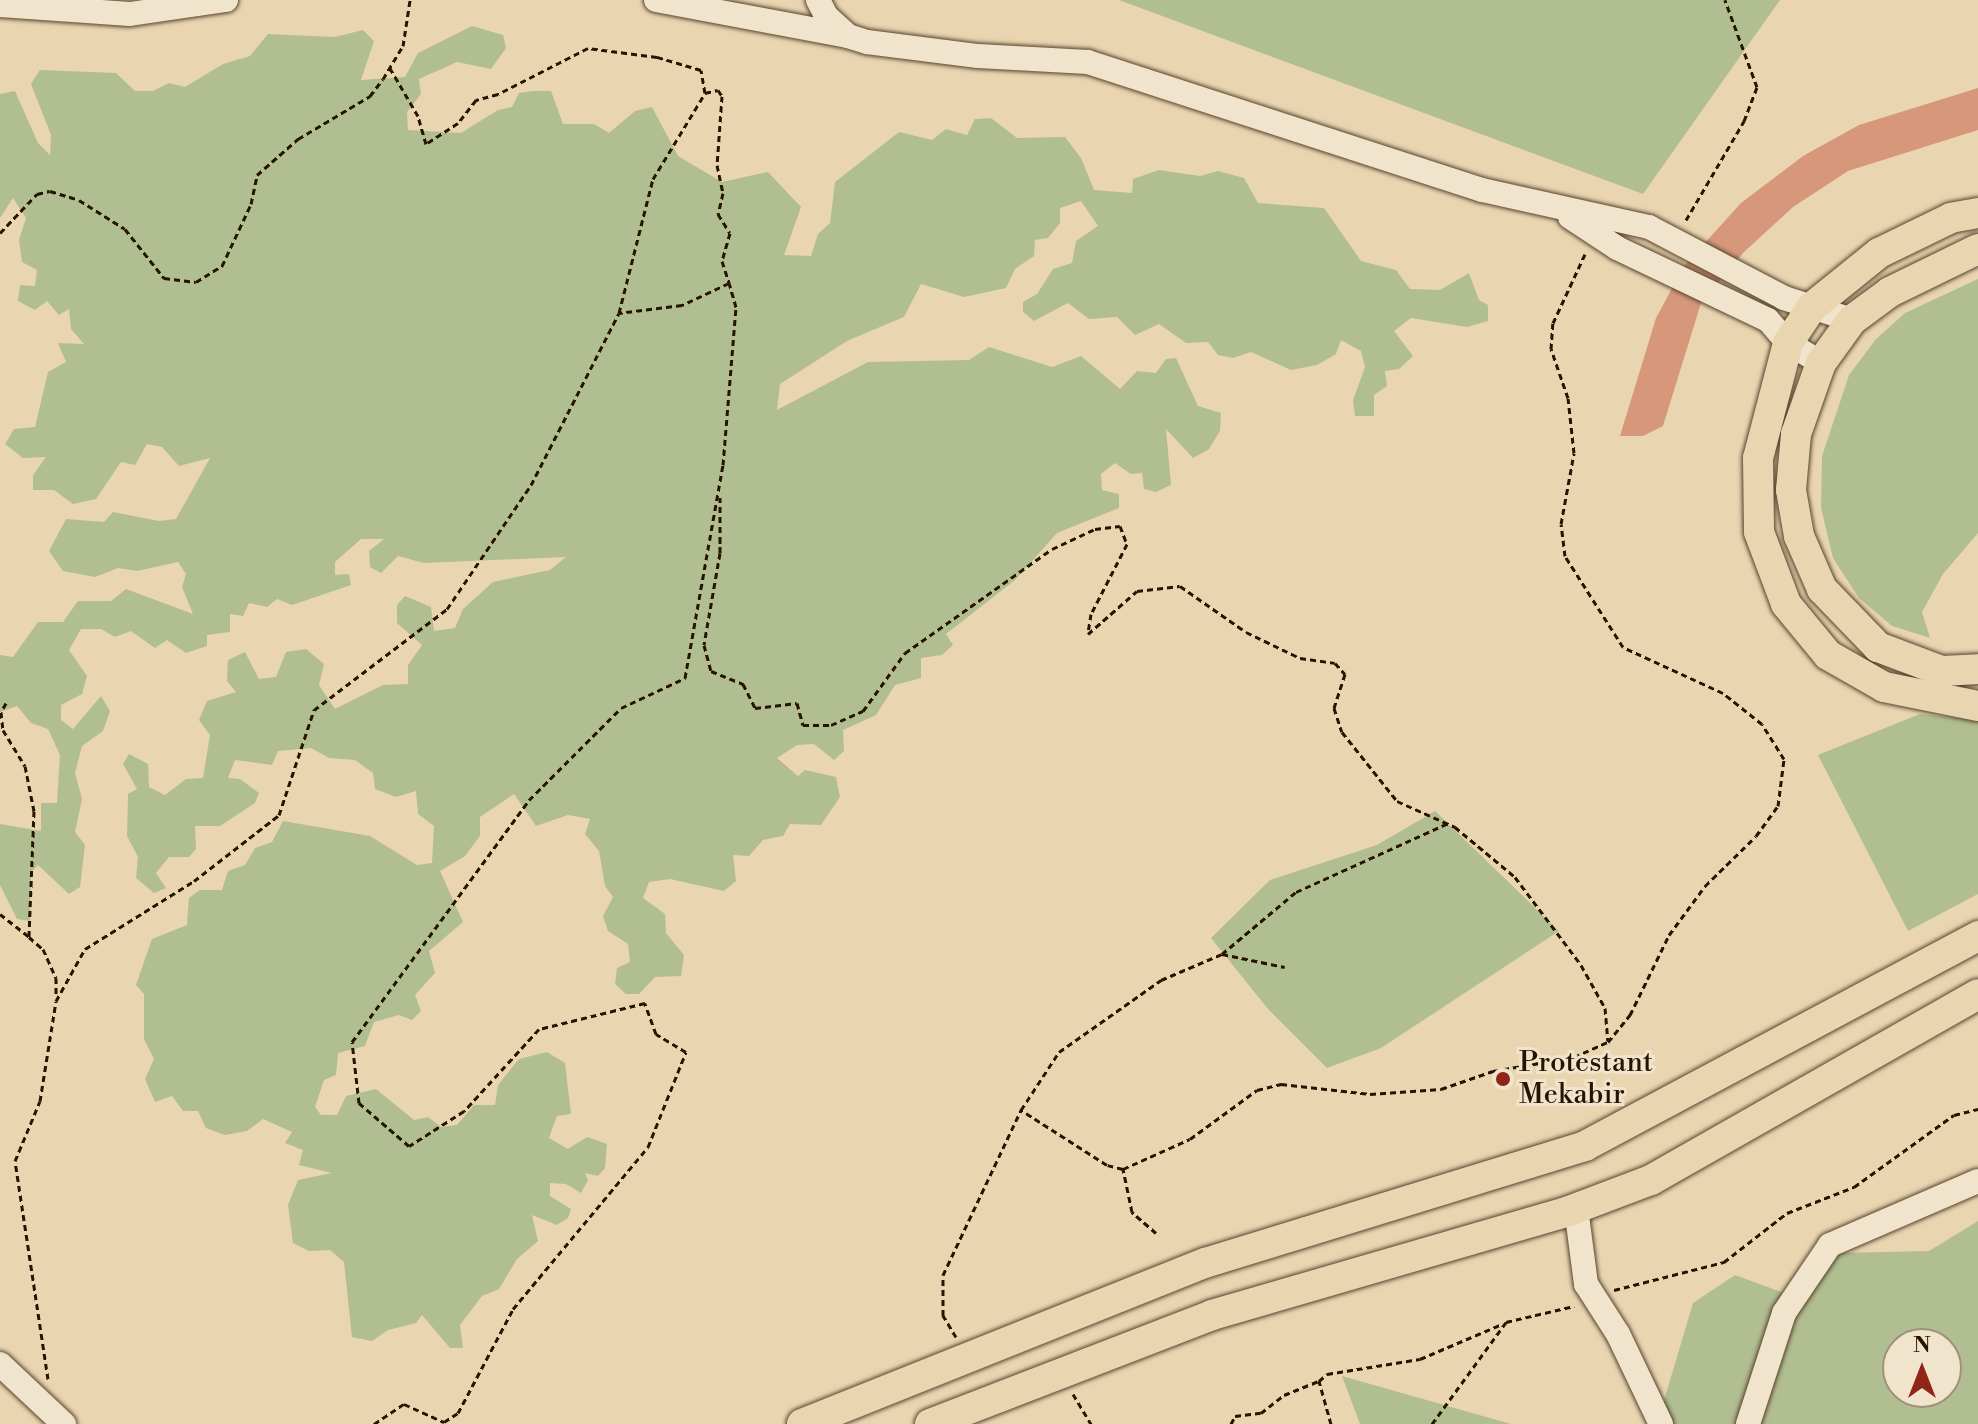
<!DOCTYPE html>
<style>
body{margin:0}
#map{position:relative;width:1978px;height:1424px;overflow:hidden;background:#ead5b1;font-family:"Libre Bodoni",serif}
div>[style]{position:absolute}
.green>*{inset:0;background:#b1be91}
.building>*{inset:0;background:#d6977b}
.path>*{height:3px;margin-top:-1.5px;transform-origin:0;background:repeating-linear-gradient(90deg,#261401 0 6px,transparent 0 10px)}
.roads{filter:drop-shadow(0 0 2px #57442d) drop-shadow(0 0 2px #57442d)}
.minor>*{height:24px;margin:-12px;padding:0 12px;transform-origin:12px;border-radius:12px;background:#f1e4cc}
.major>*{height:30px;margin:-15px;padding:0 15px;transform-origin:15px;border-radius:15px;background:#ead5b1}
.dots>*{width:22px;height:22px;translate:-50% -50%;box-sizing:border-box;border:4px solid #f1e4cc;border-radius:50%}
span{translate:-50% -50%;white-space:nowrap;text-align:center;line-height:1.15;-webkit-text-stroke:6px #f1e4cc;paint-order:stroke}
.poi-label{font-size:28px;color:#261401}
.left{translate:0 -50%;text-align:left}
.north{position:absolute;left:1882px;top:1328px;width:80px;height:80px;box-sizing:border-box;background:#f1e4cc;border:2px solid #a0917b;border-radius:50%;rotate:0deg;font-size:22px;font-weight:700;line-height:32px;text-align:center;color:#261401}
.north::after{content:'';display:block;margin:auto;width:28px;height:36px;background:#8f2418;clip-path:polygon(50% 0,100% 100%,50% 72%,0 100%)}
</style>
<div id="map">
<div class="green">
<i style="clip-path:polygon(1119px 0,1780px 0,1643px 194px)"></i>
<i style="clip-path:polygon(472px 26px,503px 35px,506px 48px,491px 69px,457px 62px,419px 79px,421px 94px,407px 112px,408px 130px,461px 133px,498px 110px,512px 107px,519px 93px,533px 91px,551px 91px,563px 124px,594px 124px,609px 133px,635px 111px,652px 107px,678px 156px,722px 182px,768px 172px,801px 207px,784px 255px,811px 256px,818px 234px,830px 223px,835px 182px,899px 132px,932px 140px,946px 129px,967px 135px,975px 119px,991px 118px,1017px 138px,1065px 137px,1081px 158px,1094px 190px,1132px 193px,1133px 179px,1159px 170px,1200px 176px,1218px 171px,1244px 178px,1258px 203px,1324px 208px,1361px 261px,1396px 270px,1410px 289px,1440px 290px,1469px 273px,1479px 300px,1488px 305px,1488px 321px,1467px 327px,1411px 318px,1394px 331px,1413px 356px,1399px 369px,1385px 371px,1387px 386px,1374px 395px,1374px 416px,1355px 416px,1353px 400px,1365px 367px,1361px 351px,1341px 340px,1336px 354px,1317px 365px,1291px 370px,1251px 352px,1233px 358px,1218px 355px,1208px 342px,1186px 343px,1159px 324px,1135px 335px,1117px 317px,1089px 319px,1068px 303px,1034px 321px,1023px 312px,1023px 302px,1037px 294px,1053px 269px,1072px 263px,1076px 241px,1098px 226px,1081px 201px,1060px 208px,1060px 223px,1048px 238px,1035px 240px,1034px 256px,1015px 269px,1006px 288px,964px 297px,921px 284px,904px 317px,847px 341px,780px 384px,777px 410px,868px 362px,969px 360px,989px 347px,1052px 367px,1081px 356px,1120px 389px,1137px 371px,1156px 373px,1166px 359px,1176px 358px,1198px 406px,1221px 413px,1220px 431px,1209px 449px,1193px 458px,1166px 429px,1171px 485px,1156px 492px,1144px 489px,1142px 473px,1131px 474px,1115px 463px,1101px 474px,1102px 490px,1119px 494px,1119px 508px,1057px 533px,1015px 580px,946px 634px,953px 645px,942px 655px,921px 658px,921px 678px,895px 685px,876px 715px,843px 730px,844px 751px,834px 760px,814px 744px,797px 745px,777px 758px,798px 776px,805px 770px,836px 777px,840px 797px,821px 825px,790px 824px,783px 836px,763px 840px,749px 856px,733px 855px,736px 881px,724px 891px,670px 879px,649px 882px,643px 898px,665px 914px,666px 933px,684px 955px,681px 976px,655px 977px,639px 994px,626px 994px,615px 984px,617px 968px,630px 962px,628px 944px,608px 931px,603px 916px,613px 897px,605px 886px,599px 851px,585px 834px,590px 819px,568px 815px,536px 826px,514px 794px,480px 817px,480px 836px,465px 856px,440px 871px,463px 922px,429px 951px,435px 973px,415px 995px,421px 1011px,412px 1020px,399px 1015px,374px 1022px,365px 1046px,338px 1053px,336px 1075px,324px 1080px,315px 1107px,321px 1115px,337px 1115px,346px 1096px,376px 1089px,414px 1120px,428px 1117px,441px 1127px,457px 1125px,474px 1105px,495px 1105px,498px 1085px,519px 1059px,547px 1052px,565px 1063px,571px 1114px,557px 1116px,549px 1138px,568px 1149px,587px 1137px,607px 1144px,605px 1168px,598px 1176px,585px 1173px,588px 1180px,581px 1193px,566px 1184px,550px 1183px,550px 1196px,571px 1209px,568px 1218px,557px 1225px,532px 1215px,538px 1241px,517px 1259px,499px 1289px,482px 1296px,460px 1325px,463px 1348px,450px 1348px,422px 1315px,416px 1323px,388px 1330px,372px 1341px,352px 1337px,344px 1262px,330px 1250px,309px 1251px,293px 1243px,288px 1205px,298px 1180px,332px 1173px,299px 1165px,303px 1150px,285px 1143px,292px 1132px,263px 1119px,247px 1131px,225px 1135px,206px 1128px,198px 1111px,183px 1111px,172px 1096px,155px 1102px,145px 1079px,154px 1059px,144px 1039px,144px 994px,136px 985px,152px 939px,187px 925px,189px 898px,200px 890px,222px 890px,228px 871px,245px 865px,255px 848px,272px 842px,283px 821px,370px 836px,417px 865px,432px 863px,434px 826px,418px 814px,416px 791px,396px 797px,375px 789px,373px 773px,355px 760px,329px 758px,311px 748px,278px 751px,272px 765px,235px 760px,228px 778px,240px 779px,259px 793px,255px 803px,220px 826px,195px 826px,196px 849px,189px 857px,169px 857px,156px 873px,166px 888px,154px 893px,136px 878px,138px 857px,127px 836px,128px 794px,137px 789px,123px 764px,129px 754px,148px 764px,149px 787px,165px 795px,186px 779px,203px 778px,210px 735px,199px 720px,207px 701px,236px 692px,227px 681px,228px 660px,245px 652px,259px 679px,276px 677px,286px 652px,306px 649px,324px 664px,319px 685px,335px 709px,383px 685px,408px 684px,408px 665px,422px 645px,397px 623px,397px 605px,405px 596px,431px 607px,434px 631px,455px 628px,463px 609px,493px 582px,550px 570px,566px 557px,424px 563px,398px 556px,381px 573px,370px 567px,369px 551px,384px 539px,361px 539px,335px 562px,335px 575px,349px 574px,351px 585px,292px 605px,277px 599px,267px 607px,249px 603px,243px 616px,230px 614px,230px 632px,207px 635px,207px 646px,186px 653px,167px 640px,155px 648px,131px 631px,115px 637px,101px 629px,81px 629px,69px 650px,87px 676px,82px 694px,61px 705px,61px 720px,73px 729px,101px 696px,110px 711px,103px 731px,82px 746px,75px 773px,82px 799px,75px 832px,85px 845px,80px 887px,69px 894px,38px 865px,31px 872px,30px 921px,17px 919px,0 885px,0 824px,41px 831px,41px 803px,57px 803px,60px 755px,48px 729px,31px 723px,17px 706px,0 712px,0 655px,13px 657px,38px 622px,63px 622px,78px 601px,111px 601px,126px 589px,193px 614px,182px 587px,186px 574px,178px 562px,137px 571px,118px 568px,95px 577px,63px 571px,49px 551px,66px 519px,104px 522px,113px 512px,159px 521px,176px 519px,210px 458px,179px 466px,162px 447px,147px 444px,135px 465px,121px 462px,96px 499px,73px 504px,54px 490px,33px 490px,33px 475px,46px 457px,23px 458px,5px 444px,14px 429px,35px 427px,48px 372px,66px 362px,58px 343px,84px 344px,71px 329px,69px 309px,59px 315px,47px 301px,35px 310px,18px 301px,20px 285px,35px 286px,37px 270px,22px 262px,19px 240px,26px 218px,13px 198px,0 218px,0 94px,15px 91px,38px 143px,50px 155px,51px 135px,31px 84px,40px 70px,116px 73px,135px 91px,153px 91px,169px 83px,185px 87px,223px 64px,250px 56px,268px 34px,335px 37px,363px 30px,374px 41px,361px 80px,405px 77px,418px 53px)"></i>
<i style="clip-path:polygon(1978px 279px,1978px 533px,1943px 574px,1922px 612px,1930px 638px,1892px 626px,1859px 598px,1833px 558px,1821px 508px,1822px 456px,1849px 375px,1876px 339px,1905px 313px)"></i>
<i style="clip-path:polygon(1920px 714px,1978px 720px,1978px 894px,1908px 931px,1818px 755px)"></i>
<i style="clip-path:polygon(1435px 811px,1559px 931px,1381px 1048px,1327px 1068px,1268px 1009px,1211px 938px,1270px 880px,1377px 845px)"></i>
<i style="clip-path:polygon(evenodd,1978px 1221px,1978px 1424px,1657px 1424px,1693px 1303px,1735px 1275px,1803px 1300px,1837px 1253px,1929px 1251px,1978px 1221px,1898px 1344px,1946px 1344px,1946px 1392px,1898px 1392px,1898px 1344px)"></i>
<i style="clip-path:polygon(1342px 1376px,1511px 1424px,1360px 1424px)"></i>
</div>
<div class="building">
<i style="clip-path:polygon(1978px 88px,1978px 130px,1848px 171px,1793px 207px,1744px 252px,1701px 303px,1663px 426px,1643px 436px,1620px 436px,1656px 318px,1684px 266px,1741px 203px,1803px 156px,1859px 125px)"></i>
</div>
<div class="path">
<i style="left:705px;top:93px;width:13px;rotate:-13deg"></i>
<i style="left:718px;top:90px;width:7px;rotate:56deg"></i>
<i style="left:722px;top:96px;width:69px;rotate:94.1deg"></i>
<i style="left:717px;top:165px;width:29px;rotate:78deg"></i>
<i style="left:723px;top:193px;width:22px;rotate:103deg"></i>
<i style="left:718px;top:214px;width:22px;rotate:58deg"></i>
<i style="left:730px;top:233px;width:29px;rotate:106deg"></i>
<i style="left:722px;top:261px;width:23px;rotate:72deg"></i>
<i style="left:1686px;top:220px;width:115px;rotate:-59.6deg"></i>
<i style="left:1744px;top:121px;width:36px;rotate:-69deg"></i>
<i style="left:1757px;top:87px;width:93px;rotate:-110.2deg"></i>
<i style="left:0;top:233px;width:54px;rotate:-46.5deg"></i>
<i style="left:37px;top:194px;width:13px;rotate:-13deg"></i>
<i style="left:50px;top:191px;width:30px;rotate:17deg"></i>
<i style="left:79px;top:200px;width:54px;rotate:32.2deg"></i>
<i style="left:125px;top:229px;width:63px;rotate:51.5deg"></i>
<i style="left:164px;top:278px;width:32px;rotate:7deg"></i>
<i style="left:196px;top:282px;width:31px;rotate:-32deg"></i>
<i style="left:222px;top:266px;width:68px;rotate:-64.9deg"></i>
<i style="left:251px;top:204px;width:30px;rotate:-78deg"></i>
<i style="left:257px;top:175px;width:55px;rotate:-41.3deg"></i>
<i style="left:298px;top:139px;width:84px;rotate:-30.8deg"></i>
<i style="left:370px;top:96px;width:21px;rotate:-53deg"></i>
<i style="left:383px;top:79px;width:39px;rotate:-59deg"></i>
<i style="left:403px;top:46px;width:47px;rotate:-81.3deg"></i>
<i style="left:720px;top:497px;width:56px;rotate:90deg"></i>
<i style="left:720px;top:553px;width:93px;rotate:99.9deg"></i>
<i style="left:704px;top:645px;width:27px;rotate:75deg"></i>
<i style="left:711px;top:671px;width:35px;rotate:22deg"></i>
<i style="left:743px;top:684px;width:27px;rotate:63deg"></i>
<i style="left:755px;top:708px;width:42px;rotate:-6.8deg"></i>
<i style="left:797px;top:703px;width:23px;rotate:75deg"></i>
<i style="left:803px;top:725px;width:28px"></i>
<i style="left:831px;top:725px;width:35px;rotate:-24deg"></i>
<i style="left:863px;top:711px;width:72px;rotate:-54.1deg"></i>
<i style="left:905px;top:653px;width:180px;rotate:-35.3deg"></i>
<i style="left:1052px;top:549px;width:47px;rotate:-24.9deg"></i>
<i style="left:1095px;top:529px;width:25px;rotate:-7deg"></i>
<i style="left:1120px;top:526px;width:19px;rotate:69deg"></i>
<i style="left:1127px;top:544px;width:79px;rotate:117.2deg"></i>
<i style="left:1091px;top:614px;width:20px;rotate:99deg"></i>
<i style="left:1088px;top:634px;width:65px;rotate:-41.3deg"></i>
<i style="left:1137px;top:591px;width:43px;rotate:-6.6deg"></i>
<i style="left:1180px;top:586px;width:80px;rotate:34.9deg"></i>
<i style="left:1246px;top:632px;width:60px;rotate:25.7deg"></i>
<i style="left:1300px;top:658px;width:35px;rotate:8deg"></i>
<i style="left:1335px;top:663px;width:15px;rotate:48deg"></i>
<i style="left:1345px;top:674px;width:36px;rotate:108deg"></i>
<i style="left:1334px;top:708px;width:25px;rotate:72deg"></i>
<i style="left:1342px;top:732px;width:88px;rotate:51.4deg"></i>
<i style="left:1397px;top:801px;width:64px;rotate:24.1deg"></i>
<i style="left:1455px;top:827px;width:78px;rotate:39.8deg"></i>
<i style="left:1515px;top:877px;width:110px;rotate:53.1deg"></i>
<i style="left:1581px;top:965px;width:49px;rotate:60.8deg"></i>
<i style="left:1605px;top:1008px;width:33px;rotate:85deg"></i>
<i style="left:6px;top:703px;width:10px;rotate:119deg"></i>
<i style="left:1px;top:712px;width:18px;rotate:84deg"></i>
<i style="left:3px;top:730px;width:42px;rotate:58.6deg"></i>
<i style="left:25px;top:766px;width:46px;rotate:78.7deg"></i>
<i style="left:34px;top:811px;width:126px;rotate:92.3deg"></i>
<i style="left:29px;top:937px;width:18px;rotate:41deg"></i>
<i style="left:43px;top:949px;width:32px;rotate:66deg"></i>
<i style="left:56px;top:978px;width:19px;rotate:90deg"></i>
<i style="left:0;top:914px;width:37px;rotate:38deg"></i>
<i style="left:1222px;top:954px;width:97px;rotate:-40deg"></i>
<i style="left:1296px;top:892px;width:167px;rotate:-24.4deg"></i>
<i style="left:1123px;top:1169px;width:73px;rotate:-24.1deg"></i>
<i style="left:1190px;top:1139px;width:83px;rotate:-36.2deg"></i>
<i style="left:1257px;top:1090px;width:25px;rotate:-14deg"></i>
<i style="left:1281px;top:1084px;width:90px;rotate:6.4deg"></i>
<i style="left:1370px;top:1094px;width:71px;rotate:-4deg"></i>
<i style="left:1441px;top:1089px;width:55px;rotate:-19.1deg"></i>
<i style="left:1493px;top:1071px;width:82px;rotate:-9.8deg"></i>
<i style="left:1574px;top:1057px;width:37px;rotate:-24deg"></i>
<i style="left:1608px;top:1042px;width:35px;rotate:-51deg"></i>
<i style="left:1630px;top:1015px;width:89px;rotate:-64deg"></i>
<i style="left:1669px;top:935px;width:61px;rotate:-53.7deg"></i>
<i style="left:1705px;top:886px;width:71px;rotate:-44.4deg"></i>
<i style="left:1756px;top:836px;width:37px;rotate:-54deg"></i>
<i style="left:1778px;top:806px;width:47px;rotate:-82.7deg"></i>
<i style="left:1784px;top:759px;width:41px;rotate:-122.2deg"></i>
<i style="left:1762px;top:724px;width:50px;rotate:-141.5deg"></i>
<i style="left:1723px;top:693px;width:110px;rotate:-155.3deg"></i>
<i style="left:1623px;top:647px;width:108px;rotate:-122.5deg"></i>
<i style="left:1565px;top:556px;width:32px;rotate:-97deg"></i>
<i style="left:1561px;top:524px;width:72px;rotate:-79.6deg"></i>
<i style="left:1574px;top:453px;width:55px;rotate:-96.2deg"></i>
<i style="left:1568px;top:398px;width:52px;rotate:-109.1deg"></i>
<i style="left:1551px;top:349px;width:26px;rotate:-86deg"></i>
<i style="left:1553px;top:323px;width:76px;rotate:-65.1deg"></i>
<i style="left:1156px;top:1233px;width:32px;rotate:-139deg"></i>
<i style="left:1132px;top:1212px;width:44px;rotate:-101.8deg"></i>
<i style="left:1123px;top:1169px;width:16px;rotate:-166deg"></i>
<i style="left:1107px;top:1165px;width:102px;rotate:-147.4deg"></i>
<i style="left:1021px;top:1110px;width:69px;rotate:-56.8deg"></i>
<i style="left:1059px;top:1052px;width:125px;rotate:-35.2deg"></i>
<i style="left:1161px;top:980px;width:66px;rotate:-23.1deg"></i>
<i style="left:1222px;top:954px;width:64px;rotate:11.7deg"></i>
<i style="left:1614px;top:1290px;width:114px;rotate:-14.3deg"></i>
<i style="left:1724px;top:1262px;width:80px;rotate:-37.9deg"></i>
<i style="left:1787px;top:1213px;width:72px;rotate:-21.2deg"></i>
<i style="left:1854px;top:1187px;width:123px;rotate:-35.8deg"></i>
<i style="left:1954px;top:1115px;width:25px;rotate:-14deg"></i>
<i style="left:956px;top:1337px;width:26px;rotate:-121deg"></i>
<i style="left:943px;top:1315px;width:40px;rotate:-90deg"></i>
<i style="left:943px;top:1275px;width:183px;rotate:-64.7deg"></i>
<i style="left:48px;top:1379px;width:220px;rotate:-98.6deg"></i>
<i style="left:15px;top:1161px;width:65px;rotate:-67.4deg"></i>
<i style="left:40px;top:1101px;width:101px;rotate:-80.9deg"></i>
<i style="left:56px;top:1001px;width:60px;rotate:-60.9deg"></i>
<i style="left:85px;top:949px;width:128px;rotate:-32deg"></i>
<i style="left:194px;top:881px;width:108px;rotate:-37.8deg"></i>
<i style="left:279px;top:815px;width:111px;rotate:-71.6deg"></i>
<i style="left:314px;top:710px;width:167px;rotate:-37.2deg"></i>
<i style="left:447px;top:609px;width:150px;rotate:-55.9deg"></i>
<i style="left:531px;top:485px;width:193px;rotate:-62.9deg"></i>
<i style="left:619px;top:313px;width:138px;rotate:-75.8deg"></i>
<i style="left:653px;top:179px;width:100px;rotate:-58.8deg"></i>
<i style="left:705px;top:93px;width:23px;rotate:-100deg"></i>
<i style="left:701px;top:70px;width:46px;rotate:-163.5deg"></i>
<i style="left:657px;top:57px;width:70px;rotate:-172.6deg"></i>
<i style="left:588px;top:48px;width:101px;rotate:152.9deg"></i>
<i style="left:498px;top:94px;width:23px;rotate:165deg"></i>
<i style="left:476px;top:100px;width:29px;rotate:128deg"></i>
<i style="left:458px;top:123px;width:38px;rotate:147deg"></i>
<i style="left:426px;top:144px;width:29px;rotate:-106deg"></i>
<i style="left:418px;top:116px;width:56px;rotate:-120.3deg"></i>
<i style="left:1073px;top:1394px;width:35px;rotate:59deg"></i>
<i style="left:374px;top:1424px;width:36px;rotate:-34deg"></i>
<i style="left:404px;top:1404px;width:44px;rotate:24.2deg"></i>
<i style="left:444px;top:1422px;width:17px;rotate:-33deg"></i>
<i style="left:458px;top:1413px;width:118px;rotate:-62.1deg"></i>
<i style="left:513px;top:1309px;width:211px;rotate:-50.2deg"></i>
<i style="left:648px;top:1147px;width:102px;rotate:-68.2deg"></i>
<i style="left:686px;top:1052px;width:35px;rotate:-149deg"></i>
<i style="left:656px;top:1034px;width:33px;rotate:-110deg"></i>
<i style="left:645px;top:1003px;width:109px;rotate:166.2deg"></i>
<i style="left:539px;top:1029px;width:111px;rotate:132.4deg"></i>
<i style="left:464px;top:1111px;width:65px;rotate:147.5deg"></i>
<i style="left:409px;top:1146px;width:66px;rotate:-139.3deg"></i>
<i style="left:359px;top:1103px;width:61px;rotate:-96.5deg"></i>
<i style="left:352px;top:1042px;width:300px;rotate:-53.8deg"></i>
<i style="left:529px;top:800px;width:130px;rotate:-45deg"></i>
<i style="left:621px;top:708px;width:71px;rotate:-25.1deg"></i>
<i style="left:685px;top:678px;width:216px;rotate:-79.9deg"></i>
<i style="left:723px;top:465px;width:159px;rotate:-85.3deg"></i>
<i style="left:736px;top:307px;width:25px;rotate:-106deg"></i>
<i style="left:729px;top:283px;width:52px;rotate:154.9deg"></i>
<i style="left:682px;top:305px;width:64px;rotate:172.8deg"></i>
<i style="left:1231px;top:1424px;width:9px;rotate:-63deg"></i>
<i style="left:1235px;top:1416px;width:26px;rotate:-7deg"></i>
<i style="left:1261px;top:1413px;width:29px;rotate:-38deg"></i>
<i style="left:1284px;top:1395px;width:38px;rotate:-22deg"></i>
<i style="left:1331px;top:1424px;width:45px;rotate:-105.6deg"></i>
<i style="left:1319px;top:1381px;width:11px;rotate:-41deg"></i>
<i style="left:1327px;top:1374px;width:94px;rotate:-9.2deg"></i>
<i style="left:1420px;top:1359px;width:89px;rotate:-23.1deg"></i>
<i style="left:1432px;top:1424px;width:126px;rotate:-54deg"></i>
<i style="left:1506px;top:1322px;width:70px;rotate:-13.2deg"></i>
</div>
<div class="roads">
<div class="minor">
<i style="left:656px;top:0;width:195px;rotate:10.6deg"></i>
<i style="left:818px;top:0;width:18px;rotate:63deg"></i>
<i style="left:826px;top:16px;width:30px;rotate:42deg"></i>
<i style="left:848px;top:36px;width:20px;rotate:18deg"></i>
<i style="left:867px;top:42px;width:112px;rotate:7.2deg"></i>
<i style="left:978px;top:56px;width:110px;rotate:3.1deg"></i>
<i style="left:1088px;top:62px;width:414px;rotate:18deg"></i>
<i style="left:1482px;top:190px;width:171px;rotate:12.5deg"></i>
<i style="left:1649px;top:227px;width:153px;rotate:27.7deg"></i>
<i style="left:1784px;top:298px;width:71px;rotate:17.9deg"></i>
<i style="left:0;top:5px;width:130px;rotate:4deg"></i>
<i style="left:130px;top:14px;width:97px;rotate:-8.3deg"></i>
<i style="left:1570px;top:217px;width:56px;rotate:33.4deg"></i>
<i style="left:1617px;top:248px;width:167px;rotate:25.5deg"></i>
<i style="left:1768px;top:320px;width:30px;rotate:49deg"></i>
<i style="left:1788px;top:343px;width:39px;rotate:31deg"></i>
<i style="left:1576px;top:1208px;width:77px;rotate:82.5deg"></i>
<i style="left:1586px;top:1284px;width:59px;rotate:57.4deg"></i>
<i style="left:1618px;top:1334px;width:100px;rotate:64.5deg"></i>
<i style="left:0;top:1364px;width:88px;rotate:43.2deg"></i>
<i style="left:1748px;top:1424px;width:117px;rotate:-72deg"></i>
<i style="left:1784px;top:1313px;width:82px;rotate:-55.9deg"></i>
<i style="left:1830px;top:1245px;width:161px;rotate:-23.4deg"></i>
</div>
<div class="major">
<i style="left:1978px;top:213px;width:27px;rotate:170deg"></i>
<i style="left:1951px;top:218px;width:80px;rotate:154.1deg"></i>
<i style="left:1879px;top:253px;width:86px;rotate:141.1deg"></i>
<i style="left:1812px;top:307px;width:43px;rotate:123.7deg"></i>
<i style="left:1788px;top:343px;width:119px;rotate:104.6deg"></i>
<i style="left:1758px;top:458px;width:74px;rotate:89.2deg"></i>
<i style="left:1759px;top:532px;width:77px;rotate:69.4deg"></i>
<i style="left:1786px;top:604px;width:66px;rotate:50.5deg"></i>
<i style="left:1828px;top:655px;width:64px;rotate:29.7deg"></i>
<i style="left:1884px;top:687px;width:96px;rotate:11.4deg"></i>
<i style="left:1978px;top:249px;width:98px;rotate:154deg"></i>
<i style="left:1890px;top:292px;width:47px;rotate:143.6deg"></i>
<i style="left:1852px;top:320px;width:53px;rotate:125.8deg"></i>
<i style="left:1821px;top:363px;width:75px;rotate:109.4deg"></i>
<i style="left:1796px;top:434px;width:56px;rotate:95.1deg"></i>
<i style="left:1791px;top:490px;width:47px;rotate:80.1deg"></i>
<i style="left:1799px;top:536px;width:58px;rotate:66.5deg"></i>
<i style="left:1822px;top:589px;width:81px;rotate:46deg"></i>
<i style="left:1878px;top:647px;width:68px;rotate:20.6deg"></i>
<i style="left:1942px;top:671px;width:36px;rotate:-3deg"></i>
<i style="left:802px;top:1424px;width:434px;rotate:-21.8deg"></i>
<i style="left:1205px;top:1263px;width:398px;rotate:-17.1deg"></i>
<i style="left:1585px;top:1146px;width:446px;rotate:-28.1deg"></i>
<i style="left:930px;top:1424px;width:302px;rotate:-21.1deg"></i>
<i style="left:1212px;top:1315px;width:372px;rotate:-16.2deg"></i>
<i style="left:1569px;top:1211px;width:88px;rotate:-20.7deg"></i>
<i style="left:1651px;top:1180px;width:376px;rotate:-29.6deg"></i>
</div>
</div>
<div class="dots">
<i style="left:1503px;top:1079px;background:#8f2418"></i>
</div>
<div class="poi-label">
<span class="left" style="left:1519px;top:1079px">Protestant<br>Mekabir</span>
</div>
<div class="north">N</div>
</div>
